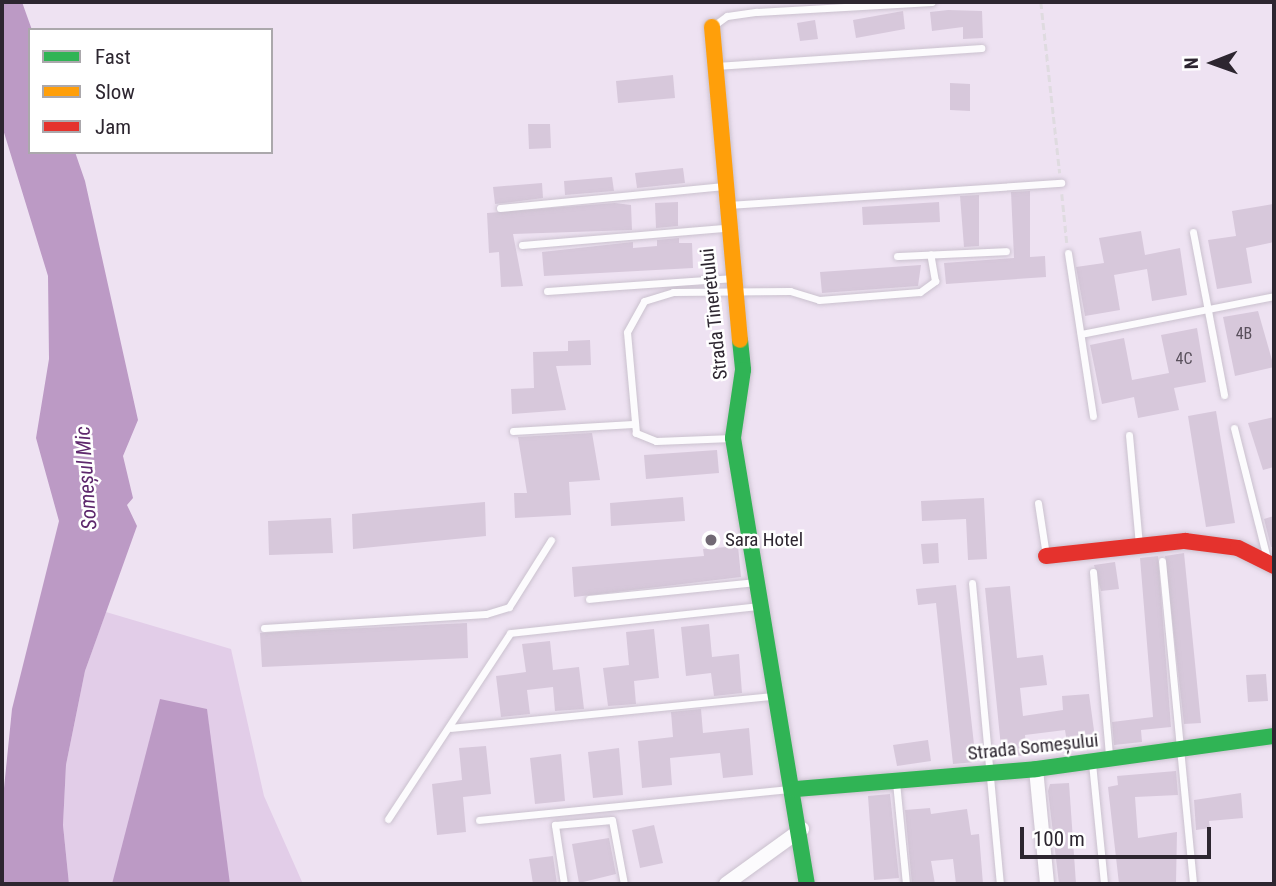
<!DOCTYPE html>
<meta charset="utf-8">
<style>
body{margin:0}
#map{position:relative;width:1276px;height:886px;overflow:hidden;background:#eee2f2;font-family:"Roboto Condensed",sans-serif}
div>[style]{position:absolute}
.green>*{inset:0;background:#e2cde8}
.water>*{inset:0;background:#bc9ac5}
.building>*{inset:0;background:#d7c8db}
.path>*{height:2.5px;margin-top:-1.25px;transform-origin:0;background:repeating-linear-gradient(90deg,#dfdbe0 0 7px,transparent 0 10.5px)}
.roads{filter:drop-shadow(0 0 2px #cac1ce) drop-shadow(0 0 2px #cac1ce)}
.lane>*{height:7px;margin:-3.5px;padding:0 3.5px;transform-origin:3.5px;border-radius:3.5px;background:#fcfbfd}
.street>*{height:14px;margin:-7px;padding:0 7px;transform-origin:7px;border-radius:7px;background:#fcfbfd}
.fast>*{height:16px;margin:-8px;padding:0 8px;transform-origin:8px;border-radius:8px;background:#30b455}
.slow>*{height:16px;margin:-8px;padding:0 8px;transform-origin:8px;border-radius:8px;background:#ff9f0a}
.jam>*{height:16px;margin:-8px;padding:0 8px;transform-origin:8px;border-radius:8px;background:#e5322d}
.dots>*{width:19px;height:19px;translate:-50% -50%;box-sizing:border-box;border:4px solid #fff;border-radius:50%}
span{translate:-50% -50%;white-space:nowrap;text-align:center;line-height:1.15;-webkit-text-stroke:5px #fff;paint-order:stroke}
.number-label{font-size:16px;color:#59505c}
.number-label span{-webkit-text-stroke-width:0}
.street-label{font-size:19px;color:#2d2630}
.poi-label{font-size:19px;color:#2d2630}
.left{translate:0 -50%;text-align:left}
.water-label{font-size:21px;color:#5e286d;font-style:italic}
.frame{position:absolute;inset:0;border:4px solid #2d2630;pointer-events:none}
.legend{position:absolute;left:28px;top:28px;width:245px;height:126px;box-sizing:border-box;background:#fff;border:2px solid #aba8ac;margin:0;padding:9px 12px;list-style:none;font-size:21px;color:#2d2630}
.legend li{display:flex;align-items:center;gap:14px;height:35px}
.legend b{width:35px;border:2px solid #aba8ac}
.north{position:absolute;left:1178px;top:28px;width:70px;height:70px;-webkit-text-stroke:5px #fff;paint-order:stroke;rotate:269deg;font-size:19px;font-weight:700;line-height:28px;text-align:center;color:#2d2630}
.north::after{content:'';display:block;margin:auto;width:24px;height:32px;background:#2d2630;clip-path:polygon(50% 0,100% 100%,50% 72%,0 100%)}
.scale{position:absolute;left:1020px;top:827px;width:191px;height:32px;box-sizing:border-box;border:4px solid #2d2630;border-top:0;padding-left:9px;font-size:21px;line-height:24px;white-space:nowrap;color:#2d2630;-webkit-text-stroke:5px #fff;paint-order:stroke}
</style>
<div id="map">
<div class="green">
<i style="clip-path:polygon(106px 612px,231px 649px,264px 796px,303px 884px,69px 884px,63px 825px,66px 765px,85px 671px)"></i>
</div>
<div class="water">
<i style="clip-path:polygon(2px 2px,22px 2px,32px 30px,30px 152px,75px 152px,85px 181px,138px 420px,123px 456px,133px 498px,127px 505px,137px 526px,85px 671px,66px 765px,63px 825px,69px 884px,4px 884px,3px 798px,12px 709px,59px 521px,36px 438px,49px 359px,48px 276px,2px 126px)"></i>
<i style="clip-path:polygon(160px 699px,207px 709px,230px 884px,112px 884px)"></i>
</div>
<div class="building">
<i style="clip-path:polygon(948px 10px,982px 11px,983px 38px,963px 39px,963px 27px,932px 31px,930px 12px)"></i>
<i style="clip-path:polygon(903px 11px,905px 29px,856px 38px,853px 20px)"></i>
<i style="clip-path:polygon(815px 20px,818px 39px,800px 41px,797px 23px)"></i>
<i style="clip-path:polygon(673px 75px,675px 98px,618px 103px,616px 81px)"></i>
<i style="clip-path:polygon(950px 83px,970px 84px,970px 111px,950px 110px)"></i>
<i style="clip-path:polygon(528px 124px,550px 124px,551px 148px,529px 149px)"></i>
<i style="clip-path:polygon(683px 168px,685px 183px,637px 188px,635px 173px)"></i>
<i style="clip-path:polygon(612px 177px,614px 191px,565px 195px,564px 181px)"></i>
<i style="clip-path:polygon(542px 183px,543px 198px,495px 204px,493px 187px)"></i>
<i style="clip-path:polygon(1030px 191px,1030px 257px,1045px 256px,1046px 277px,946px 284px,944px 263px,1014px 258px,1011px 192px)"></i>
<i style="clip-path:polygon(979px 195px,979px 246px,964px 247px,960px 196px)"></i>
<i style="clip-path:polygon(678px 202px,678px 226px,656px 228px,655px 203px)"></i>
<i style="clip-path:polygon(939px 202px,940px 222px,863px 225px,862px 207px)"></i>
<i style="clip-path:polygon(615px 203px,631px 205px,632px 230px,513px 234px,523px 286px,501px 287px,499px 252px,489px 253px,487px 213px)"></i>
<i style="clip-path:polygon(1273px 204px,1274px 242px,1246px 248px,1252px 283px,1217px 289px,1208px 240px,1236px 236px,1232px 211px)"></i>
<i style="clip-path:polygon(1141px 231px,1145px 255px,1180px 248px,1187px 295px,1152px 301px,1147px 269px,1114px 275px,1120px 310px,1085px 316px,1076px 267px,1104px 263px,1099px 238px)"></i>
<i style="clip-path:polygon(679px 238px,679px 243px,692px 243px,693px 268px,544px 276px,542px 252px,633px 242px,633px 248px,657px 246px,657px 240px)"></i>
<i style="clip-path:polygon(921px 265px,918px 286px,822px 293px,820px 272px)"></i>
<i style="clip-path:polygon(1258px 311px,1274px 367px,1235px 376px,1223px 317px)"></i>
<i style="clip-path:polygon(1197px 328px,1206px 382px,1174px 388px,1179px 410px,1138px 418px,1134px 397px,1102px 404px,1090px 345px,1124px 338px,1132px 380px,1169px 373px,1161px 335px)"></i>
<i style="clip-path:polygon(590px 340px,591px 365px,556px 366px,566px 410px,512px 414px,511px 389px,534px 388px,533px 352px,568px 351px,568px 341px)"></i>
<i style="clip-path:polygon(1216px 411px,1235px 523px,1206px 527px,1188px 416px)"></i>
<i style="clip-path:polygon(1274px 417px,1274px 467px,1263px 470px,1248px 423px)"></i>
<i style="clip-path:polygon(592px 433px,600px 480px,569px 482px,571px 515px,515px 518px,514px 493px,527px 493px,518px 437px)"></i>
<i style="clip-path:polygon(717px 450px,719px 473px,646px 479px,644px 455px)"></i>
<i style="clip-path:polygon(683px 497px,685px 521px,611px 526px,610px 503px)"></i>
<i style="clip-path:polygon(984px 498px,987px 559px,968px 560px,966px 519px,922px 521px,921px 501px)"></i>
<i style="clip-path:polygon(485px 502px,486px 536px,353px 549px,352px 514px)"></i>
<i style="clip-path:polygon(1274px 516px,1274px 547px,1271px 547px,1264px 519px)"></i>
<i style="clip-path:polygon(331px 518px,333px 553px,269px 555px,268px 521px)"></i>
<i style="clip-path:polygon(938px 543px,939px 563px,923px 564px,921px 544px)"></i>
<i style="clip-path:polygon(738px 546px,741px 577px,574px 597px,572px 567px,704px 556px,703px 549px)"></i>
<i style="clip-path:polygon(1184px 553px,1201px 723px,1184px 724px,1165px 556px)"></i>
<i style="clip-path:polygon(1158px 556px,1171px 727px,1141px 730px,1142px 742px,1114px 745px,1112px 722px,1153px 717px,1140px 558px)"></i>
<i style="clip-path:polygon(1115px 562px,1119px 589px,1101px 591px,1094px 565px)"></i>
<i style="clip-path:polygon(956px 585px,976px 762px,953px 764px,936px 603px,918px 605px,916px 589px)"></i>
<i style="clip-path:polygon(1010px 586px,1017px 658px,1043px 655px,1047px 685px,1020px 688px,1023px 716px,1063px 710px,1062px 696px,1089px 694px,1096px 745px,1068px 749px,1065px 730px,1025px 735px,1027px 755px,1002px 757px,985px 588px)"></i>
<i style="clip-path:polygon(467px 623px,468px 658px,262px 667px,260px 633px)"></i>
<i style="clip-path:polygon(709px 624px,712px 657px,739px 654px,742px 693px,714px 696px,711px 673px,686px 676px,681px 627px)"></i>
<i style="clip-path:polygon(654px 629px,659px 678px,634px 681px,636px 704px,608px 706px,603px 668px,629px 665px,626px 632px)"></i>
<i style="clip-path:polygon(550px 641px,553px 670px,579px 667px,584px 709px,555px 711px,553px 687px,527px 690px,530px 714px,501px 717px,496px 676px,526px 672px,522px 644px)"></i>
<i style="clip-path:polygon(1266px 674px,1268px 701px,1248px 702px,1246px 675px)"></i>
<i style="clip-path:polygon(701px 709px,703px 733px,749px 728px,753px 775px,723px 778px,720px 753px,670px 758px,672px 785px,642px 788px,638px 741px,673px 737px,671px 712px)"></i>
<i style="clip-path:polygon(928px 740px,931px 761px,897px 766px,893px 745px)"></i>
<i style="clip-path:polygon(486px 746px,491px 794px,463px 797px,466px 832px,437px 835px,432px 784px,462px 780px,459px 748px)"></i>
<i style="clip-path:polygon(619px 748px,623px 795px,593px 798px,588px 752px)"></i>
<i style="clip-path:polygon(561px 754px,565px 801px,535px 804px,530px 758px)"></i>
<i style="clip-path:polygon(1176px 771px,1178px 795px,1135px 797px,1138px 838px,1177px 832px,1176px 884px,1119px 884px,1108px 787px,1118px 785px,1117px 776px)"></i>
<i style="clip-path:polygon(1069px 783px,1076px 884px,1059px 884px,1048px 791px,1050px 784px)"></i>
<i style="clip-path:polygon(1241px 793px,1243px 818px,1209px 821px,1210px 828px,1196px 830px,1194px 800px)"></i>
<i style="clip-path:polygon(890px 794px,899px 878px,874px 880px,868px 796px)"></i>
<i style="clip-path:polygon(930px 808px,931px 814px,967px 809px,971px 835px,979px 834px,983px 884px,956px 884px,953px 859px,931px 861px,935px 884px,912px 884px,905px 810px)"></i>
<i style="clip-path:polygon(654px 825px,663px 863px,640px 868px,632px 830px)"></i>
<i style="clip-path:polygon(609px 838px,616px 874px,579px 883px,572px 844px)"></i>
<i style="clip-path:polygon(553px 856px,557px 884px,533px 884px,529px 859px)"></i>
</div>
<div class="path">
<i style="left:1041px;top:2px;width:172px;rotate:83.7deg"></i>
<i style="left:1062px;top:194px;width:49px;rotate:84.2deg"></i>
</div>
<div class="roads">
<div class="lane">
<i style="left:713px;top:26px;width:17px;rotate:-36deg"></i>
<i style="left:727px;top:16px;width:30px;rotate:-8deg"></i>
<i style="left:757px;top:12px;width:175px;rotate:-3.3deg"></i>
<i style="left:716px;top:66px;width:266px;rotate:-3.9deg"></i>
<i style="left:728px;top:205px;width:334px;rotate:-3.8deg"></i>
<i style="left:500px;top:208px;width:225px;rotate:-5.6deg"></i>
<i style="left:1193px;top:232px;width:166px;rotate:79.2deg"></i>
<i style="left:522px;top:245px;width:205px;rotate:-4.8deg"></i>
<i style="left:1068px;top:253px;width:165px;rotate:81.3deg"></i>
<i style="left:897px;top:256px;width:109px;rotate:-2.6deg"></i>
<i style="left:547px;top:291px;width:184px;rotate:-4deg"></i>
<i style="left:1081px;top:334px;width:197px;rotate:-11.1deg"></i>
<i style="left:1234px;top:428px;width:134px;rotate:75.8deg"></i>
<i style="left:513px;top:431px;width:120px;rotate:-3.3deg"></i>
<i style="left:1129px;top:435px;width:110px;rotate:84.8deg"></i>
<i style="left:732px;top:438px;width:76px;rotate:177.7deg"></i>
<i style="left:656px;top:441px;width:22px;rotate:-158deg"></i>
<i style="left:636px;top:433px;width:101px;rotate:-95.1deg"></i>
<i style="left:627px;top:332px;width:35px;rotate:-61deg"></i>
<i style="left:644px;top:301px;width:30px;rotate:-17deg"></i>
<i style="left:673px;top:292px;width:117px;rotate:-0.5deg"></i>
<i style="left:790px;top:291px;width:30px;rotate:17deg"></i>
<i style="left:819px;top:300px;width:101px;rotate:-4.5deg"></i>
<i style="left:920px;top:292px;width:19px;rotate:-36deg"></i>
<i style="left:935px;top:281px;width:27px;rotate:-100deg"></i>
<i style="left:1038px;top:503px;width:53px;rotate:81.3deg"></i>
<i style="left:1162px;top:561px;width:324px;rotate:84.5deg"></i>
<i style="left:1093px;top:572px;width:185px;rotate:85deg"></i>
<i style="left:972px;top:583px;width:302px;rotate:84.7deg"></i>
<i style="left:589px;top:599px;width:167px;rotate:-5.8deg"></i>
<i style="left:264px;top:628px;width:222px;rotate:-3.6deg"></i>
<i style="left:486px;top:614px;width:24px;rotate:-17deg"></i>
<i style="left:509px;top:607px;width:79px;rotate:-57.9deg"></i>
<i style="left:451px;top:728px;width:325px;rotate:-5.7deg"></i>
<i style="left:1092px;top:763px;width:122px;rotate:84.3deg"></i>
<i style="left:896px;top:782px;width:102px;rotate:84.4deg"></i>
<i style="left:388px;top:819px;width:222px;rotate:-56.7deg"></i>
<i style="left:510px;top:633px;width:250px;rotate:-6.2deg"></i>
<i style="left:479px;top:820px;width:311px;rotate:-5.7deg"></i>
<i style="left:564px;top:884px;width:60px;rotate:-98.7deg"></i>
<i style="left:555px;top:825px;width:57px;rotate:-5deg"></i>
<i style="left:612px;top:820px;width:65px;rotate:79.4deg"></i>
</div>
<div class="street">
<i style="left:1036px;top:769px;width:116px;rotate:84.5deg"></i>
<i style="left:726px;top:884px;width:94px;rotate:-35.9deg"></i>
</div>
<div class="fast">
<i style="left:740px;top:340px;width:30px;rotate:84deg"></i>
<i style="left:743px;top:370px;width:69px;rotate:98.4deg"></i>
<i style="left:733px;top:438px;width:452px;rotate:80.6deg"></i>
<i style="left:795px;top:789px;width:242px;rotate:-4.7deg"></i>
<i style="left:1036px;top:769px;width:240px;rotate:-7.9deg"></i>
</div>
<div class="slow">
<i style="left:712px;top:27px;width:314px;rotate:84.9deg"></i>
</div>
<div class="jam">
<i style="left:1046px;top:556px;width:140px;rotate:-6.2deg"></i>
<i style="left:1185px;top:541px;width:53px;rotate:7.5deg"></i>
<i style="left:1238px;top:548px;width:40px;rotate:26.6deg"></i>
</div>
</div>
<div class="dots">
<i style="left:711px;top:540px;background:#716874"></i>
</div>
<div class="number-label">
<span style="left:1244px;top:334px">4B</span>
<span style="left:1184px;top:359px">4C</span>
</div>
<div class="street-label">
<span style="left:714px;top:314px;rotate:-96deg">Strada Tineretului</span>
<span style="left:1033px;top:747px;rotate:-6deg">Strada Someșului</span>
</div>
<div class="poi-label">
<span class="left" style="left:725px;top:540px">Sara Hotel</span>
</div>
<div class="water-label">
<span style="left:86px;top:478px;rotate:-94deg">Someșul Mic</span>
</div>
<div class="frame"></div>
<ul class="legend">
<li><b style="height:9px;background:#30b455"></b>Fast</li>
<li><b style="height:9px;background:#ff9f0a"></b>Slow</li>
<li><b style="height:9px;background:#e5322d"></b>Jam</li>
</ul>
<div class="north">N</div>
<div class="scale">100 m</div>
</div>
